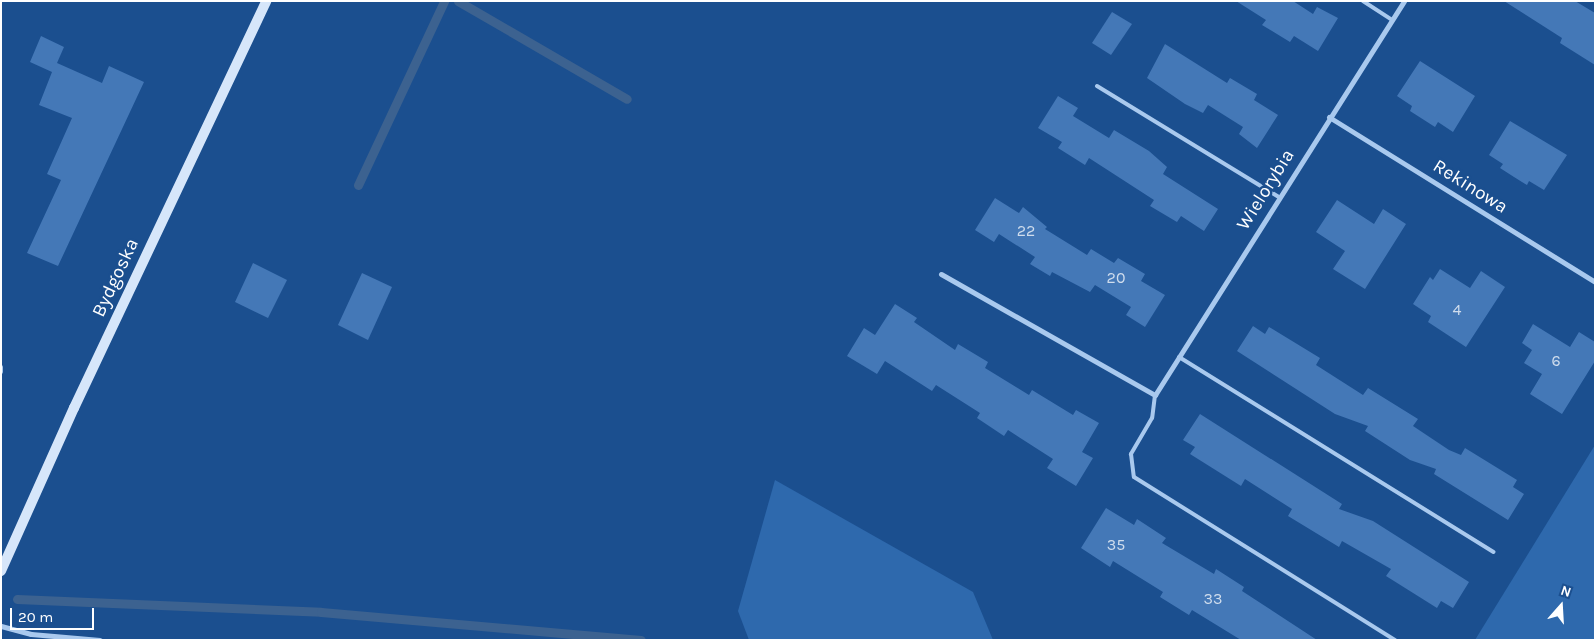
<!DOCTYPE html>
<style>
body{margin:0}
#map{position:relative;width:1596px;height:641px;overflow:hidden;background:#1b4f8f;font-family:Karla,sans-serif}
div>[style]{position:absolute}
.green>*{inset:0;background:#2e69ad}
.stream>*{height:9px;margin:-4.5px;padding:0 4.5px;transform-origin:4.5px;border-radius:4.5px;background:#3c6290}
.building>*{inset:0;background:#4478b7}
.lane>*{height:4px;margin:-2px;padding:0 2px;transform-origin:2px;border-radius:2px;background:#a9c9ee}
.street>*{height:5px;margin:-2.5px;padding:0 2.5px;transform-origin:2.5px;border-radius:2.5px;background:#a9c9ee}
.secondary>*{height:10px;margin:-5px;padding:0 5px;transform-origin:5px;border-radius:5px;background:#d6e6fa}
span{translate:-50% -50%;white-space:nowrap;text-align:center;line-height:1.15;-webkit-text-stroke:5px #1b4f8f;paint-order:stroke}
.number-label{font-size:16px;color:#d0dded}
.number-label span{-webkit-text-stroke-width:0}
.street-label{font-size:19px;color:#fff}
.frame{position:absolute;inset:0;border:2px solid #fff;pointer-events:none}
.north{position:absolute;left:1536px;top:581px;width:50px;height:50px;-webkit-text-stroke:4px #1b4f8f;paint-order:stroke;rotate:19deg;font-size:14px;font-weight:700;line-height:20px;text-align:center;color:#fff}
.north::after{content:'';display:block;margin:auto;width:18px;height:22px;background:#fff;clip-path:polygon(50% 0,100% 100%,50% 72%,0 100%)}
.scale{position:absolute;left:10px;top:608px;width:84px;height:22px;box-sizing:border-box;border:2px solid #fff;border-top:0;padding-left:6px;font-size:15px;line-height:18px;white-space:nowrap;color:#fff;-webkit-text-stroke:4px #1b4f8f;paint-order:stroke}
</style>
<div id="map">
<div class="green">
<i style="clip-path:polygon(1595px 445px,1595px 640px,1475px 640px)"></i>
<i style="clip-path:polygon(775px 480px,973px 592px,993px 640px,749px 640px,738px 611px)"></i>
</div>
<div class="stream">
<i style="left:458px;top:1px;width:195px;rotate:30.1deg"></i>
<i style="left:358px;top:185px;width:203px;rotate:-64.9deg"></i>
<i style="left:17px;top:599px;width:304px;rotate:2.4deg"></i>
<i style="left:321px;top:612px;width:321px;rotate:5deg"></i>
</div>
<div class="building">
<i style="clip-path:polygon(1236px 1px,1293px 1px,1313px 14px,1317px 7px,1338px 18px,1318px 51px,1294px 36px,1290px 42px,1262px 25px,1266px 20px)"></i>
<i style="clip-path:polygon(1504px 1px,1575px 1px,1595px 13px,1595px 65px,1560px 43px,1562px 38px)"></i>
<i style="clip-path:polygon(1112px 12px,1132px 24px,1111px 55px,1092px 43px)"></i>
<i style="clip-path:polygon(41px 36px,64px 47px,57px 63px,102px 83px,109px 66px,144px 82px,58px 266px,27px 253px,61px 180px,47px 174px,72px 118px,39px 105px,52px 72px,30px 62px)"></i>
<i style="clip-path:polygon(1165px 44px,1227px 83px,1230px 78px,1257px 94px,1254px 100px,1278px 115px,1257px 148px,1239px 134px,1243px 127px,1208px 105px,1203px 113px,1185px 104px,1147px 78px)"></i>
<i style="clip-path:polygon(1420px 61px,1475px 96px,1453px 132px,1438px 122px,1435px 127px,1410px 111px,1412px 106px,1397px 96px)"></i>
<i style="clip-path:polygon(1058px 96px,1078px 108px,1073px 116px,1109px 138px,1114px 130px,1149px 151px,1167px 167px,1163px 174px,1218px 209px,1204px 231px,1181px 216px,1177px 222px,1150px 206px,1154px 200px,1089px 158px,1085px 165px,1058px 148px,1062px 142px,1038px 128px)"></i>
<i style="clip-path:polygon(1510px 121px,1567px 155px,1544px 190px,1529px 181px,1527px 185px,1514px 177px,1500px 168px,1503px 164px,1489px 155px)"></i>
<i style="clip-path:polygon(995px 198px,1019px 213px,1023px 207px,1047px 227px,1045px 229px,1087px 255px,1091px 249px,1114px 263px,1118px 258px,1145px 274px,1141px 281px,1165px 295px,1145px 327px,1126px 315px,1131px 307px,1095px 285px,1090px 292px,1052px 272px,1050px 276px,1030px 264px,1035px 257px,999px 234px,994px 242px,975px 230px)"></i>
<i style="clip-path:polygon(1337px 200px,1374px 224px,1383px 209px,1406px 224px,1365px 289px,1333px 269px,1345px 251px,1316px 232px)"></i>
<i style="clip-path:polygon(253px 263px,287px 280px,268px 318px,235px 302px)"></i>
<i style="clip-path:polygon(1440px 269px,1470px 288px,1481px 271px,1505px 287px,1466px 347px,1428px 322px,1431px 316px,1413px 304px,1430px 277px,1433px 280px)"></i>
<i style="clip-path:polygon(362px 273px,392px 287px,368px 340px,338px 325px)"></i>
<i style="clip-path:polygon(895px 304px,917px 318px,914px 322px,955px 350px,958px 344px,988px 362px,985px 368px,1029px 395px,1032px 390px,1073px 415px,1076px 410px,1099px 423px,1082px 452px,1093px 458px,1076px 486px,1047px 468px,1053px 459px,1008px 430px,1004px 436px,977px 418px,980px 413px,936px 385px,932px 391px,885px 361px,877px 374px,847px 356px,864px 328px,875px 335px)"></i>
<i style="clip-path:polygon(1533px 324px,1570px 347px,1579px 332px,1595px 342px,1595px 361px,1562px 414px,1530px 394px,1542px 374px,1524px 363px,1532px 350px,1522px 343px)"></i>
<i style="clip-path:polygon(1253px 326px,1265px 334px,1269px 327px,1320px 358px,1316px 365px,1363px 395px,1368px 388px,1418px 419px,1413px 426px,1449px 450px,1461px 455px,1465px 448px,1517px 480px,1513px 487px,1524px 494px,1508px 520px,1434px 474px,1436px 469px,1410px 460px,1365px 431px,1368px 426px,1335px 414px,1237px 351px)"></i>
<i style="clip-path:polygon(1200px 414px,1342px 504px,1339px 509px,1373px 521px,1469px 582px,1453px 608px,1441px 601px,1437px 608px,1386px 576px,1391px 569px,1342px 541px,1339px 547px,1288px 516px,1292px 509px,1245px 479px,1241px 486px,1190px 454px,1195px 447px,1183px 440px)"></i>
<i style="clip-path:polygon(1106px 508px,1134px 525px,1137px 519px,1166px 538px,1162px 543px,1214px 574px,1216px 569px,1244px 587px,1242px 591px,1317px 640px,1241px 640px,1192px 610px,1189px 615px,1160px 597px,1163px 592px,1113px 561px,1110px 567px,1081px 548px)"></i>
</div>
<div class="lane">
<i style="left:1363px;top:1px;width:35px;rotate:33deg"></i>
<i style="left:1097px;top:86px;width:213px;rotate:31.4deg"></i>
<i style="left:1179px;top:357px;width:370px;rotate:31.8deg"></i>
<i style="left:1px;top:367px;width:5px;rotate:90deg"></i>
<i style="left:1155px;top:395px;width:23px;rotate:97deg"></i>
<i style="left:1152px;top:418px;width:42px;rotate:120.3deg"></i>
<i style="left:1131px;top:454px;width:23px;rotate:83deg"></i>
<i style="left:1134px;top:477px;width:308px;rotate:32deg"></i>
</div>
<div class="street">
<i style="left:1329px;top:117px;width:313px;rotate:31.8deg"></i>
<i style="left:941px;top:274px;width:246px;rotate:29.5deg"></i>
<i style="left:1155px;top:395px;width:466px;rotate:-57.7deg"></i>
<i style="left:1px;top:626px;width:31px;rotate:15deg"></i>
<i style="left:31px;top:634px;width:69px;rotate:5deg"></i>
</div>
<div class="secondary">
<i style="left:1px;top:571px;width:179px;rotate:-65.9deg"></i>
<i style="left:74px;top:408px;width:450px;rotate:-64.7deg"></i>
</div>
<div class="number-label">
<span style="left:1026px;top:231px">22</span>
<span style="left:1116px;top:278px">20</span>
<span style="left:1457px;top:310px">4</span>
<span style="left:1556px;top:361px">6</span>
<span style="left:1116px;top:545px">35</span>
<span style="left:1213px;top:599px">33</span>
</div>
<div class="street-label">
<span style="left:1470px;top:187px;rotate:32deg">Rekinowa</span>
<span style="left:1266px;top:190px;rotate:-58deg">Wielorybia</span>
<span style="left:116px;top:278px;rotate:-65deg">Bydgoska</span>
</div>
<div class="frame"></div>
<div class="north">N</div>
<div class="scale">20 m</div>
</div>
